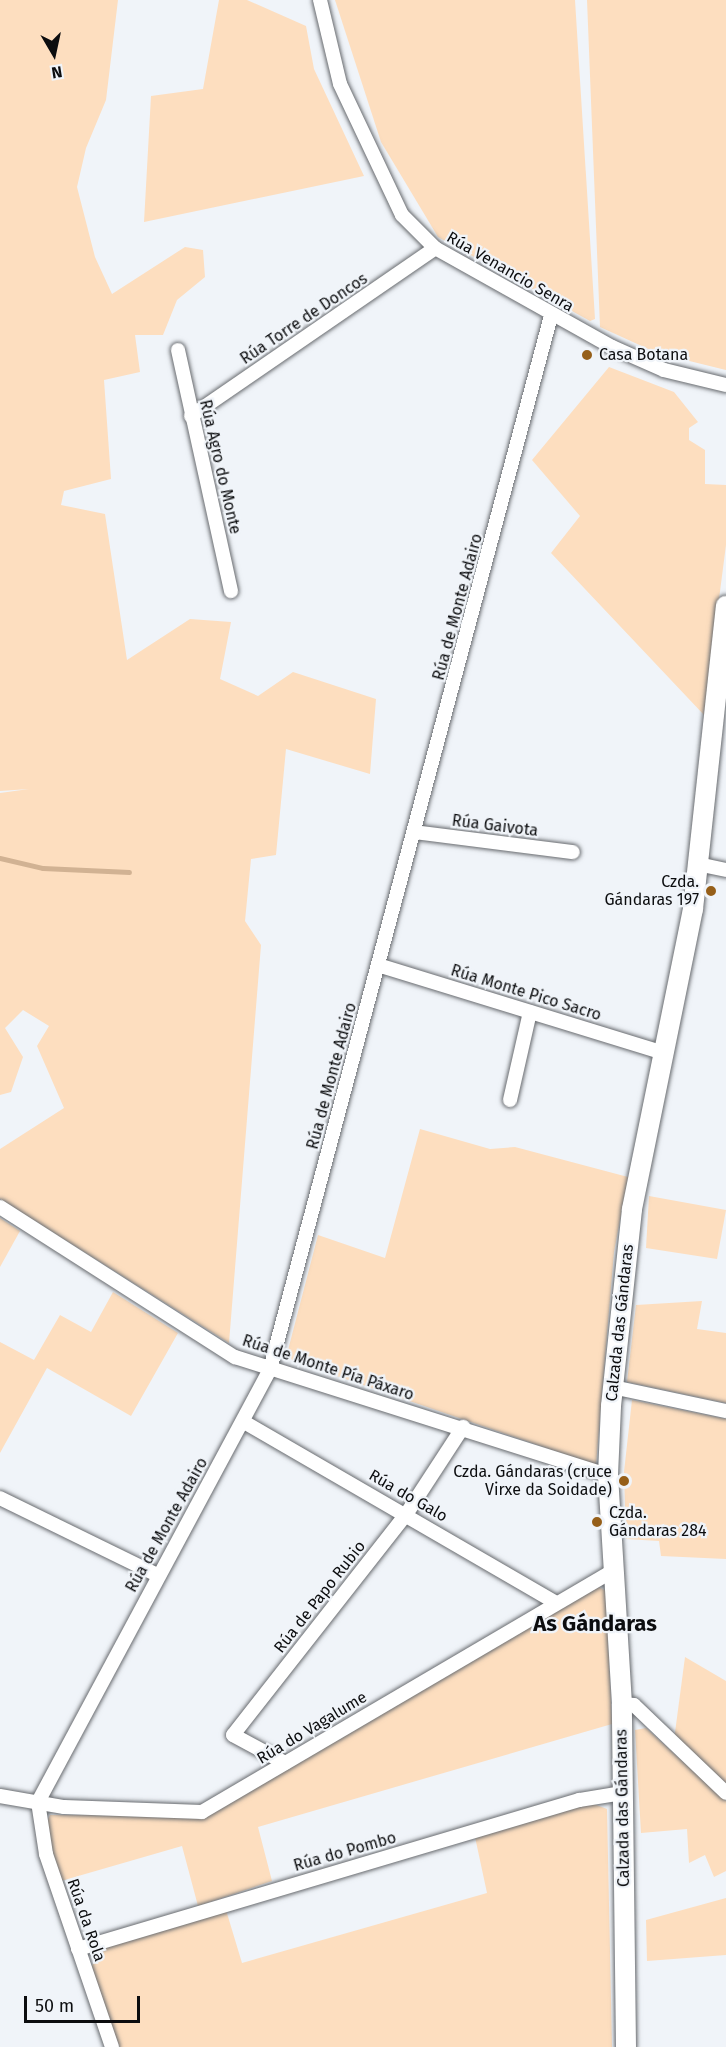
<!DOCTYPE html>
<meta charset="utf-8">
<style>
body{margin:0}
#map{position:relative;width:726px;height:2047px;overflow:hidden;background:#f0f4f9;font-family:"Fira Sans",sans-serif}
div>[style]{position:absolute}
.green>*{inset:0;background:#fddebf}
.stream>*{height:4.5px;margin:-2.25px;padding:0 2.25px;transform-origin:2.25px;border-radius:2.25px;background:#d1b293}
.roads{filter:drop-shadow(0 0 2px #686b6f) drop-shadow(0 0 2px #686b6f)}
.minor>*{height:14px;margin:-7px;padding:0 7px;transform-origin:7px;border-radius:7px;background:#fff}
.secondary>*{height:20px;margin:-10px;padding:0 10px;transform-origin:10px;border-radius:10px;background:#fff}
.dots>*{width:16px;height:16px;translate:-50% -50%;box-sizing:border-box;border:3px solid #f0f4f9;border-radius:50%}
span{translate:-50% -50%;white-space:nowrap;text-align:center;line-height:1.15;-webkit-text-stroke:4.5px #f0f4f9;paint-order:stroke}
.street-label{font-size:16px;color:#0c0d0f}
.poi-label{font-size:16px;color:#0c0d0f}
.left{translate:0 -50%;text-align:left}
.right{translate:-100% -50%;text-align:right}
.district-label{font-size:22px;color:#0c0d0f;font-weight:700}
.north{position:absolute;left:24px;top:24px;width:60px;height:60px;-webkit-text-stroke:4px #f0f4f9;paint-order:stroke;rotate:171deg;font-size:16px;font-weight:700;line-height:24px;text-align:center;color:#0c0d0f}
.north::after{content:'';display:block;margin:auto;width:21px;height:27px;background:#0c0d0f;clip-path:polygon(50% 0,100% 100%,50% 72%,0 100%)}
.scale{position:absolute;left:24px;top:1996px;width:116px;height:27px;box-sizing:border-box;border:3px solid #0c0d0f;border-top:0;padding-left:8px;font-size:18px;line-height:21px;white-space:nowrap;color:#0c0d0f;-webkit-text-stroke:4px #f0f4f9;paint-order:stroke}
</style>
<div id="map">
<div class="green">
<i style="clip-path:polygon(0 0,118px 0,106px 100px,86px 148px,77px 187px,95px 257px,112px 294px,185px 247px,203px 250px,205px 277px,177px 300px,163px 335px,135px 335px,140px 372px,104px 380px,111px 479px,64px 491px,61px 505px,105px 514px,127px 660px,190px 619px,231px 622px,220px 679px,258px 696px,293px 672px,376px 699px,370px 774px,286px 749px,276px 855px,251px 859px,245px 921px,261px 945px,229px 1343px,0 1199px,0 1149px,64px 1108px,37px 1046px,49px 1026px,23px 1010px,5px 1028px,23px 1057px,11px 1092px,0 1095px,0 793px,29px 789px,0 791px)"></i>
<i style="clip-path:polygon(219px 0,247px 0,306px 26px,314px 69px,364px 176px,144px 222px,151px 96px,203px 89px)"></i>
<i style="clip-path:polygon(335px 0,575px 0,595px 319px,590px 321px,438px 237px,381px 142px)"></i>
<i style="clip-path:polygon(587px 0,726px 0,726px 370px,657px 353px,600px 327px)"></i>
<i style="clip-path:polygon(609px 367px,674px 392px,698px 422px,689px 428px,689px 440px,705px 450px,705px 484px,726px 485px,726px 545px,704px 715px,551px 553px,580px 516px,532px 460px)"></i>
<i style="clip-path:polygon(420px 1129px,490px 1149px,515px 1147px,628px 1177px,614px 1252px,596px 1465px,293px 1361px,287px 1354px,318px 1235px,385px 1258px)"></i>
<i style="clip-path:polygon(649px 1196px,726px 1210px,717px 1259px,646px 1248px)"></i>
<i style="clip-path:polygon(0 1218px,20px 1231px,0 1267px)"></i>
<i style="clip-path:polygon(113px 1292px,178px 1333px,131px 1416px,47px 1368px,0 1453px,0 1342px,34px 1360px,60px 1315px,91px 1332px)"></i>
<i style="clip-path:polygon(702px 1301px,697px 1329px,726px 1333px,726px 1403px,627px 1382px,636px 1305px)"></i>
<i style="clip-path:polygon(632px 1400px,726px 1419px,726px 1559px,661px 1556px,659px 1541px,626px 1539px,624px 1472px)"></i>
<i style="clip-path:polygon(597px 1586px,606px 1591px,612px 1724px,258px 1827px,272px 1881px,198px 1906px,182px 1846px,61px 1881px,45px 1825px,50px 1815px,208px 1816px,537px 1615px)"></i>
<i style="clip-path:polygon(685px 1657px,726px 1681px,726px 1785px,674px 1740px)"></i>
<i style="clip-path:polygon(646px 1728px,726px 1801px,726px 1871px,714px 1877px,705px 1855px,689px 1863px,687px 1829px,641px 1833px,635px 1730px)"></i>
<i style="clip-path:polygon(591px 1803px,607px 1809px,612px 2047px,120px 2047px,107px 2021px,90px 1969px,104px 1945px,226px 1910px,242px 1963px,487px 1893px,475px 1837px)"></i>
<i style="clip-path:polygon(726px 1898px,726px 1955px,647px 1961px,646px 1920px)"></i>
</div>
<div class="stream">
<i style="left:0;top:858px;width:44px;rotate:13.1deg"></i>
<i style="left:43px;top:868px;width:86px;rotate:2.7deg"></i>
</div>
<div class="roads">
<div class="minor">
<i style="left:320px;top:0;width:86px;rotate:76.6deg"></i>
<i style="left:340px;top:84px;width:145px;rotate:64.7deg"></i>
<i style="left:402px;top:215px;width:47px;rotate:45deg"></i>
<i style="left:435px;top:248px;width:203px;rotate:29.2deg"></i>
<i style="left:612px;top:347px;width:57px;rotate:23.9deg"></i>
<i style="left:664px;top:370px;width:64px;rotate:13.6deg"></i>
<i style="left:178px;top:350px;width:247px;rotate:77.6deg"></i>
<i style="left:191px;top:416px;width:296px;rotate:-34.5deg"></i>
<i style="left:414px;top:832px;width:160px;rotate:7.2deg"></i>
<i style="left:698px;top:864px;width:29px;rotate:12deg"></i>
<i style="left:378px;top:965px;width:299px;rotate:17.1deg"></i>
<i style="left:510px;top:1100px;width:90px;rotate:-77.2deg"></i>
<i style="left:0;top:1207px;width:279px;rotate:32.6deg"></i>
<i style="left:235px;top:1357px;width:391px;rotate:17.6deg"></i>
<i style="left:613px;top:1387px;width:116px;rotate:12deg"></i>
<i style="left:244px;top:1422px;width:358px;rotate:30.1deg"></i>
<i style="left:0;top:1498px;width:175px;rotate:26.1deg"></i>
<i style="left:622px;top:1704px;width:12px;rotate:5deg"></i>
<i style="left:634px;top:1705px;width:127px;rotate:43.7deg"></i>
<i style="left:285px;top:1763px;width:59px;rotate:-151.7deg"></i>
<i style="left:233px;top:1735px;width:282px;rotate:-51.9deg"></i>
<i style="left:407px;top:1513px;width:103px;rotate:-56.9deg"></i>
<i style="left:0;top:1796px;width:65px;rotate:9.8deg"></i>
<i style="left:64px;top:1807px;width:138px;rotate:2.1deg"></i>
<i style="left:202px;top:1812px;width:478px;rotate:-30.4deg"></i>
<i style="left:78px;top:1949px;width:523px;rotate:-16.56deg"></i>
<i style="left:579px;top:1800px;width:44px;rotate:-9.2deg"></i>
<i style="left:112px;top:2047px;width:204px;rotate:-108.9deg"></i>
<i style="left:46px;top:1854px;width:53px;rotate:-98.7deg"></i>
<i style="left:38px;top:1802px;width:491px;rotate:-61.8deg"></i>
<i style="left:270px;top:1369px;width:1090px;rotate:-75.06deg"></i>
</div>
<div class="secondary">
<i style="left:626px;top:2047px;width:343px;rotate:-90.7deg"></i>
<i style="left:622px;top:1704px;width:229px;rotate:-93.5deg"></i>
<i style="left:608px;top:1475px;width:69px;rotate:-87.5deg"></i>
<i style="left:611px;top:1406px;width:198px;rotate:-83.9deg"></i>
<i style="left:632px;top:1209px;width:306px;rotate:-78.5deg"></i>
<i style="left:693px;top:909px;width:305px;rotate:-83.8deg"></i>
</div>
</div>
<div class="dots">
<i style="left:587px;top:355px;background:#965f19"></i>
<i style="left:711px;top:891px;background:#965f19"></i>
<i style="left:624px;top:1481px;background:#965f19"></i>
<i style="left:597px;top:1522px;background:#965f19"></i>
</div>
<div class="street-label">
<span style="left:510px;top:272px;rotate:30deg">Rúa Venancio Senra</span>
<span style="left:304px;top:319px;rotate:-34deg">Rúa Torre de Doncos</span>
<span style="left:220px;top:467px;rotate:77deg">Rúa Agro do Monte</span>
<span style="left:458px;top:607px;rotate:-75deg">Rúa de Monte Adairo</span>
<span style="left:495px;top:826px;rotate:7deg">Rúa Gaivota</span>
<span style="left:526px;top:993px;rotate:17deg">Rúa Monte Pico Sacro</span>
<span style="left:332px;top:1076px;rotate:-75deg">Rúa de Monte Adairo</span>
<span style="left:620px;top:1323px;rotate:-84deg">Calzada das Gándaras</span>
<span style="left:328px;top:1368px;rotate:18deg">Rúa de Monte Pía Páxaro</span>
<span style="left:408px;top:1496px;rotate:30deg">Rúa do Galo</span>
<span style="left:167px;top:1525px;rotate:-61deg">Rúa de Monte Adairo</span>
<span style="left:320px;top:1597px;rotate:-52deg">Rúa de Papo Rubio</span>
<span style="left:312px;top:1728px;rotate:-31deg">Rúa do Vagalume</span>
<span style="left:623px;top:1808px;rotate:-91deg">Calzada das Gándaras</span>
<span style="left:345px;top:1852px;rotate:-16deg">Rúa do Pombo</span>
<span style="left:86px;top:1920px;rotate:71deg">Rúa da Rola</span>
</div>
<div class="poi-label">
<span class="left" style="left:599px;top:355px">Casa Botana</span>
<span class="right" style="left:699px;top:891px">Czda.<br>Gándaras 197</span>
<span class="right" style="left:612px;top:1481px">Czda. Gándaras (cruce<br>Virxe da Soidade)</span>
<span class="left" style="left:609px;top:1522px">Czda.<br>Gándaras 284</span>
</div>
<div class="district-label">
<span style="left:595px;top:1624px">As Gándaras</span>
</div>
<div class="north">N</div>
<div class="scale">50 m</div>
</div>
